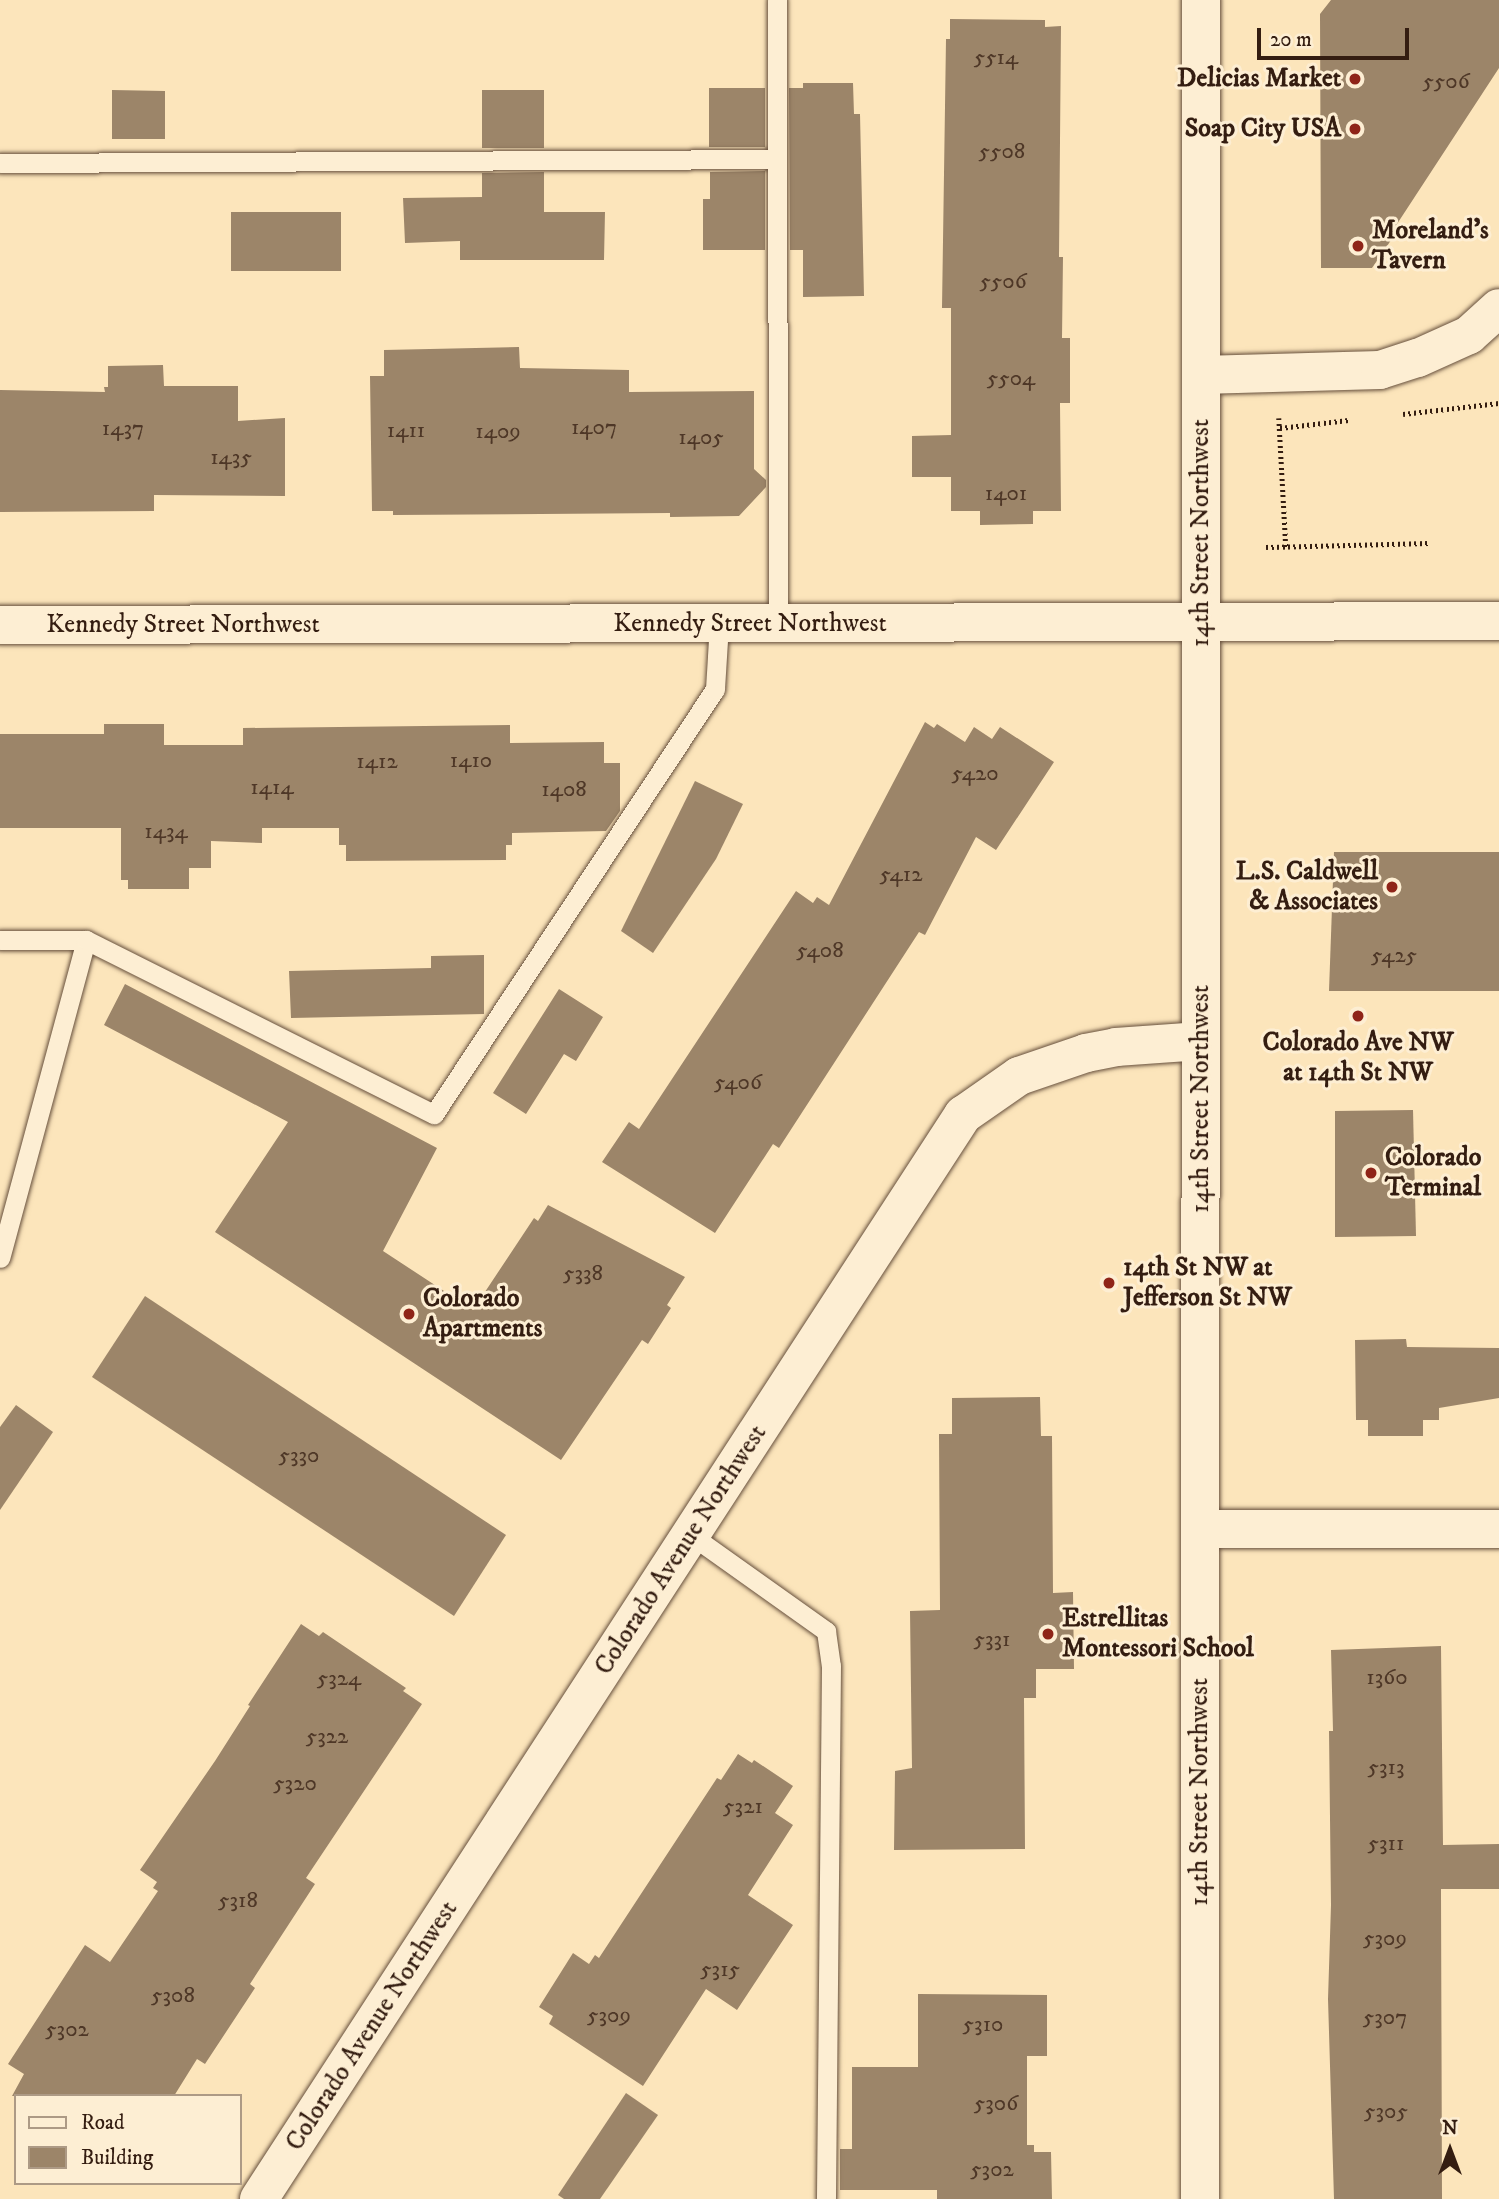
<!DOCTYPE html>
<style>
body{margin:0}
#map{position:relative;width:1499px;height:2199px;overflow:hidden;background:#fce5bb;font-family:"IM FELL DW Pica",serif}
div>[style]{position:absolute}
.building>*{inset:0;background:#9c8569}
.path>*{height:4.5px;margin-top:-2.25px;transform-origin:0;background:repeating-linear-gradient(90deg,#341d11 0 2px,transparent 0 5.5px)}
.roads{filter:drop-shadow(0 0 2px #664f3c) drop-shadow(0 0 2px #664f3c)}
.service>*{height:19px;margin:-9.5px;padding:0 9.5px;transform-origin:9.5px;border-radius:9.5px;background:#fdeed3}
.minor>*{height:38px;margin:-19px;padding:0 19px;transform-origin:19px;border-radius:19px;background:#fdeed3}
.tertiary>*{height:38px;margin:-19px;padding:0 19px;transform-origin:19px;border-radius:19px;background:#fdeed3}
.dots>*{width:19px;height:19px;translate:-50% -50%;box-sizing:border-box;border:4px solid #fdeed3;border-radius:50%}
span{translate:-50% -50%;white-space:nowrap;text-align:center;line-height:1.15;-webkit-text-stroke:6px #fdeed3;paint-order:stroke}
.number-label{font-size:23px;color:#4e3727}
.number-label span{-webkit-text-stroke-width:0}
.poi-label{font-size:26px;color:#341d11;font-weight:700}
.right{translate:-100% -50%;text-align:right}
.left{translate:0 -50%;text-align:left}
.street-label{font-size:26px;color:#341d11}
.legend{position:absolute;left:14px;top:2094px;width:228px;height:91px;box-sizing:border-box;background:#fdeed3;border:2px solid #ad9a85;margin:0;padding:9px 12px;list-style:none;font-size:21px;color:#341d11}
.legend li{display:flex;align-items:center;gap:14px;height:35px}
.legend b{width:35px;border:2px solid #ad9a85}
.north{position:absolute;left:1415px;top:2115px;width:70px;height:70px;-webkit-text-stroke:5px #fdeed3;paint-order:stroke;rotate:0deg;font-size:19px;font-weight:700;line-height:28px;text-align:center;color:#341d11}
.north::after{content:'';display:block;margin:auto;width:24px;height:32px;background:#341d11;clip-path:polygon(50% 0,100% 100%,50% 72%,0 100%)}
.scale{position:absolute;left:1257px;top:28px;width:152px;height:32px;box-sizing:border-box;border:4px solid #341d11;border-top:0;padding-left:9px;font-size:21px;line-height:24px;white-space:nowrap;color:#341d11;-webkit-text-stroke:5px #fdeed3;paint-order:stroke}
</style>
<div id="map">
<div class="building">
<i style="clip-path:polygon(1331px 0,1499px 0,1499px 68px,1397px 224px,1400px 227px,1372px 268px,1321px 268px,1320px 14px)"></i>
<i style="clip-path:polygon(950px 19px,1045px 20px,1045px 27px,1061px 26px,1059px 257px,1063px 257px,1062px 338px,1070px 338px,1070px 403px,1060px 403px,1061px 511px,1033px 511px,1033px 524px,980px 525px,980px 511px,951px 511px,951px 477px,912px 477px,912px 436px,951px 435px,951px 308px,942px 308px,946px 39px,950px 39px)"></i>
<i style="clip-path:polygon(803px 83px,853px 83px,854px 114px,860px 114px,864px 296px,803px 297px,803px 250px,790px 250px,789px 88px,803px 88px)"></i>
<i style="clip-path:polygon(709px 88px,765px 88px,765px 147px,709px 147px)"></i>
<i style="clip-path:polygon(112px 90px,165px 91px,165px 139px,112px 139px)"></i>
<i style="clip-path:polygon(482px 90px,544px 90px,544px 148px,482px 148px)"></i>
<i style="clip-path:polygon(765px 171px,765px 250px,703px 250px,703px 199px,710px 199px,710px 172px)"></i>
<i style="clip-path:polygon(544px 172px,544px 212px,605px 212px,604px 260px,460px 260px,460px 241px,405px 243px,403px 198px,482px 197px,482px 173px)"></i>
<i style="clip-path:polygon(231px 212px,341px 212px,341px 271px,231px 271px)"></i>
<i style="clip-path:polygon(519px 347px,520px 368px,629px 370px,629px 392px,754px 391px,754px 469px,766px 480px,766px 487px,739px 516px,670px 517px,670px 513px,393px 515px,393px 511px,372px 511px,370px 376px,384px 376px,384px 350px)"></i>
<i style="clip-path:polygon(163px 365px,164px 386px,238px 386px,238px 421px,285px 418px,285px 496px,154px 495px,154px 511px,0 512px,0 390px,105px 392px,104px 387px,108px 387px,108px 366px)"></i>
<i style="clip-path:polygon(925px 722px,934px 728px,937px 724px,965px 742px,974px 727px,992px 739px,1000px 727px,1054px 762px,996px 850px,976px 837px,925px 935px,919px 932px,779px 1148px,773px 1144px,715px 1233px,602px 1162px,629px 1122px,639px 1129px,796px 891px,813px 903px,817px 897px,829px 905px)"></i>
<i style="clip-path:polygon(104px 724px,164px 724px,164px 745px,243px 745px,243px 728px,510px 725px,510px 743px,604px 742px,604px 763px,620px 763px,620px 811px,606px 831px,512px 833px,512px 845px,506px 845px,506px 860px,346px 861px,346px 845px,339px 845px,339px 828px,262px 828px,262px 843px,211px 841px,211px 868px,189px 868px,189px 889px,128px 889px,128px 880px,121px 880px,121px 828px,0 828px,0 734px,104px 734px)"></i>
<i style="clip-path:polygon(695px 781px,743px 804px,716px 859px,653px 953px,621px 931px)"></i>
<i style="clip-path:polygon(1334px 852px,1499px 852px,1499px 991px,1329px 991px)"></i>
<i style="clip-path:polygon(484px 955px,484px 1014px,291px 1018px,289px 971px,431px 968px,431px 956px)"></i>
<i style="clip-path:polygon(125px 984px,437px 1148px,383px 1251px,473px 1310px,534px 1218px,538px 1221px,548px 1205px,685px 1277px,667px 1305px,671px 1308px,648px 1344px,642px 1340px,561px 1460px,215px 1232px,288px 1122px,104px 1025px)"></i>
<i style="clip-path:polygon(559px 989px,603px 1017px,576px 1061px,564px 1054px,526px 1114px,493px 1093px)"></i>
<i style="clip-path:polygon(1413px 1110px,1416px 1236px,1335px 1237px,1335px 1111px)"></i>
<i style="clip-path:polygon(145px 1296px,506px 1535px,454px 1616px,92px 1377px)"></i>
<i style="clip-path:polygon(1406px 1339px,1407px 1347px,1499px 1348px,1499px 1398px,1439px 1408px,1439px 1420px,1423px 1420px,1423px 1436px,1368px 1436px,1368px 1420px,1356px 1420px,1355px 1340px)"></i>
<i style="clip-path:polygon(1040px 1397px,1041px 1436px,1052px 1436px,1053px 1593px,1073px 1592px,1074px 1669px,1036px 1669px,1036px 1698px,1024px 1698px,1025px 1849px,894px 1850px,895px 1771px,912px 1768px,910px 1611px,940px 1610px,939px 1434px,952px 1434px,952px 1398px)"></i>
<i style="clip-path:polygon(16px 1405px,53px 1432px,0 1510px,0 1427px)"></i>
<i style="clip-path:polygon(301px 1624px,319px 1636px,323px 1632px,406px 1688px,403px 1691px,422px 1704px,306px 1878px,315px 1884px,250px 1984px,255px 1988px,205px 2064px,197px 2059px,174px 2096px,12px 2096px,24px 2074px,8px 2064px,85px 1945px,110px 1962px,158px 1891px,153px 1888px,157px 1882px,140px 1870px,215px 1761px,250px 1706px,248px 1705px)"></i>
<i style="clip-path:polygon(1441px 1646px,1443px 1845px,1499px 1844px,1499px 1889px,1441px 1889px,1442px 2199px,1334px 2199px,1328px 1999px,1331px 1905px,1329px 1731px,1333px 1731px,1331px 1650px)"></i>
<i style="clip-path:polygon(738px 1754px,752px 1763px,754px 1760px,793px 1786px,775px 1813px,793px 1825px,748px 1895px,793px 1925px,737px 2010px,706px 1989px,643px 2086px,549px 2024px,553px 2016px,539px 2007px,573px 1953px,589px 1964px,595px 1955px,599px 1958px,717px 1778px,721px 1780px)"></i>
<i style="clip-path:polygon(918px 1994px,1047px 1995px,1047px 2056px,1027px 2056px,1027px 2145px,1034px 2145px,1034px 2152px,1051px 2152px,1052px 2199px,937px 2199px,937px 2190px,840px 2190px,840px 2149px,852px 2149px,852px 2067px,918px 2067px)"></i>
<i style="clip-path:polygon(626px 2093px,658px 2115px,600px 2199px,564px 2199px,558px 2195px)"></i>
</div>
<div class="path">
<i style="left:1403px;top:414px;width:97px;rotate:-6.5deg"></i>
<i style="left:1279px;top:418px;width:130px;rotate:86.9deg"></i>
<i style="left:1280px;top:428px;width:69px;rotate:-6.6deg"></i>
<i style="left:1266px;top:547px;width:163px;rotate:-1.4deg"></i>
</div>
<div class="roads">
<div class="service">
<i style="left:777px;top:0;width:624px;rotate:89.91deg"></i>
<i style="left:0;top:163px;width:777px;rotate:-0.29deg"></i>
<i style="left:0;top:940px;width:86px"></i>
<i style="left:86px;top:940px;width:329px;rotate:105.1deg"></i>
<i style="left:86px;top:940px;width:389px;rotate:26.6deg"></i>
<i style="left:434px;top:1114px;width:509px;rotate:-56.53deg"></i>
<i style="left:715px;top:689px;width:65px;rotate:-86.5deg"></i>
<i style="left:691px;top:1535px;width:166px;rotate:35.4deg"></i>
<i style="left:826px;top:1631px;width:35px;rotate:82deg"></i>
<i style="left:831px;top:1666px;width:533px;rotate:90.54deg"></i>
</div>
<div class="minor">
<i style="left:1200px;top:1529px;width:299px"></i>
</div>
<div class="tertiary">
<i style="left:1201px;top:375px;width:179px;rotate:-1.6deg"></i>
<i style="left:1380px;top:370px;width:40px;rotate:-18deg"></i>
<i style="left:1418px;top:358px;width:56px;rotate:-24.3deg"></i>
<i style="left:1469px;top:335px;width:40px;rotate:-42deg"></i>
<i style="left:0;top:625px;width:1499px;rotate:-0.15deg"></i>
<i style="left:259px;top:2199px;width:1293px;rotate:-57deg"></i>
<i style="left:963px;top:1115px;width:68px;rotate:-34.9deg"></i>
<i style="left:1019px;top:1076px;width:71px;rotate:-18.9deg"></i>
<i style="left:1086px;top:1053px;width:31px;rotate:-11deg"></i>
<i style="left:1116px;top:1047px;width:85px;rotate:-4deg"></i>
<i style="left:1200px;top:2199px;width:2199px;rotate:-89.97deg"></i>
</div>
</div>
<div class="dots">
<i style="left:1355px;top:79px;background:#8f2418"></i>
<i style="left:1355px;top:129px;background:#8f2418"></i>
<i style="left:1358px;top:246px;background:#8f2418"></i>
<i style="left:1392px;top:887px;background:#8f2418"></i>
<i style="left:1358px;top:1016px;background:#8f2418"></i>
<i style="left:1371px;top:1173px;background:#8f2418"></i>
<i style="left:1109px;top:1283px;background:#8f2418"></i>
<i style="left:409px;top:1314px;background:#8f2418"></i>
<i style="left:1048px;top:1634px;background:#8f2418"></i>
</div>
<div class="number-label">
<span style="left:996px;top:58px">5514</span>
<span style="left:1446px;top:82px">5506</span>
<span style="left:1002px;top:152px">5508</span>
<span style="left:1003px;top:282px">5506</span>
<span style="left:1011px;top:379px">5504</span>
<span style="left:594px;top:428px">1407</span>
<span style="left:123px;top:429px">1437</span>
<span style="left:406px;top:431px">1411</span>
<span style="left:498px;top:432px">1409</span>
<span style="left:701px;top:438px">1405</span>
<span style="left:231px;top:458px">1435</span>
<span style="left:1006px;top:494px">1401</span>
<span style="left:471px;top:761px">1410</span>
<span style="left:377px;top:762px">1412</span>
<span style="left:975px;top:774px">5420</span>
<span style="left:272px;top:788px">1414</span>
<span style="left:564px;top:790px">1408</span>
<span style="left:166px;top:832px">1434</span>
<span style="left:901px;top:875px">5412</span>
<span style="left:820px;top:951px">5408</span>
<span style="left:1394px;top:956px">5425</span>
<span style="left:738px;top:1083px">5406</span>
<span style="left:583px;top:1274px">5338</span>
<span style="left:299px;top:1456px">5330</span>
<span style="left:992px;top:1640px">5331</span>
<span style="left:1387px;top:1678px">1360</span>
<span style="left:339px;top:1679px">5324</span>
<span style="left:327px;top:1737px">5322</span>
<span style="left:1386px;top:1768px">5313</span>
<span style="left:295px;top:1784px">5320</span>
<span style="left:743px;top:1807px">5321</span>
<span style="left:1386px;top:1844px">5311</span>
<span style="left:238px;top:1901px">5318</span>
<span style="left:1385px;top:1939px">5309</span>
<span style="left:720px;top:1970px">5315</span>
<span style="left:173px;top:1996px">5308</span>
<span style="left:609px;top:2016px">5309</span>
<span style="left:1385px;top:2018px">5307</span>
<span style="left:983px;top:2025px">5310</span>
<span style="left:67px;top:2030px">5302</span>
<span style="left:996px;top:2104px">5306</span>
<span style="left:1386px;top:2112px">5305</span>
<span style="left:992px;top:2170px">5302</span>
</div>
<div class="poi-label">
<span class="right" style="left:1341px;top:79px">Delicias Market</span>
<span class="right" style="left:1341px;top:129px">Soap City USA</span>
<span class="left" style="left:1372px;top:246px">Moreland's<br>Tavern</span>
<span class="right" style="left:1378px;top:887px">L.S. Caldwell<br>&amp; Associates</span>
<span style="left:1358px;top:1058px">Colorado Ave NW<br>at 14th St NW</span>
<span class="left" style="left:1385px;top:1173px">Colorado<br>Terminal</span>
<span class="left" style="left:1123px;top:1283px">14th St NW at<br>Jefferson St NW</span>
<span class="left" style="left:423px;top:1314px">Colorado<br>Apartments</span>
<span class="left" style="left:1062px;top:1634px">Estrellitas<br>Montessori School</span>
</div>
<div class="street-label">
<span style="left:1201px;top:533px;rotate:-90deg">14th Street Northwest</span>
<span style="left:750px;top:624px">Kennedy Street Northwest</span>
<span style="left:183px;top:625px">Kennedy Street Northwest</span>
<span style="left:1201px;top:1099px;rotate:-90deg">14th Street Northwest</span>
<span style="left:681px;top:1550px;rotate:-57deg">Colorado Avenue Northwest</span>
<span style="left:1200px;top:1792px;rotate:-90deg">14th Street Northwest</span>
<span style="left:372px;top:2026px;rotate:-57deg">Colorado Avenue Northwest</span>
</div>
<ul class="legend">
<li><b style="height:9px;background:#fdeed3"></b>Road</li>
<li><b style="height:19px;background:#9c8569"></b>Building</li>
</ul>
<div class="north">N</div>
<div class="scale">20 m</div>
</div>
